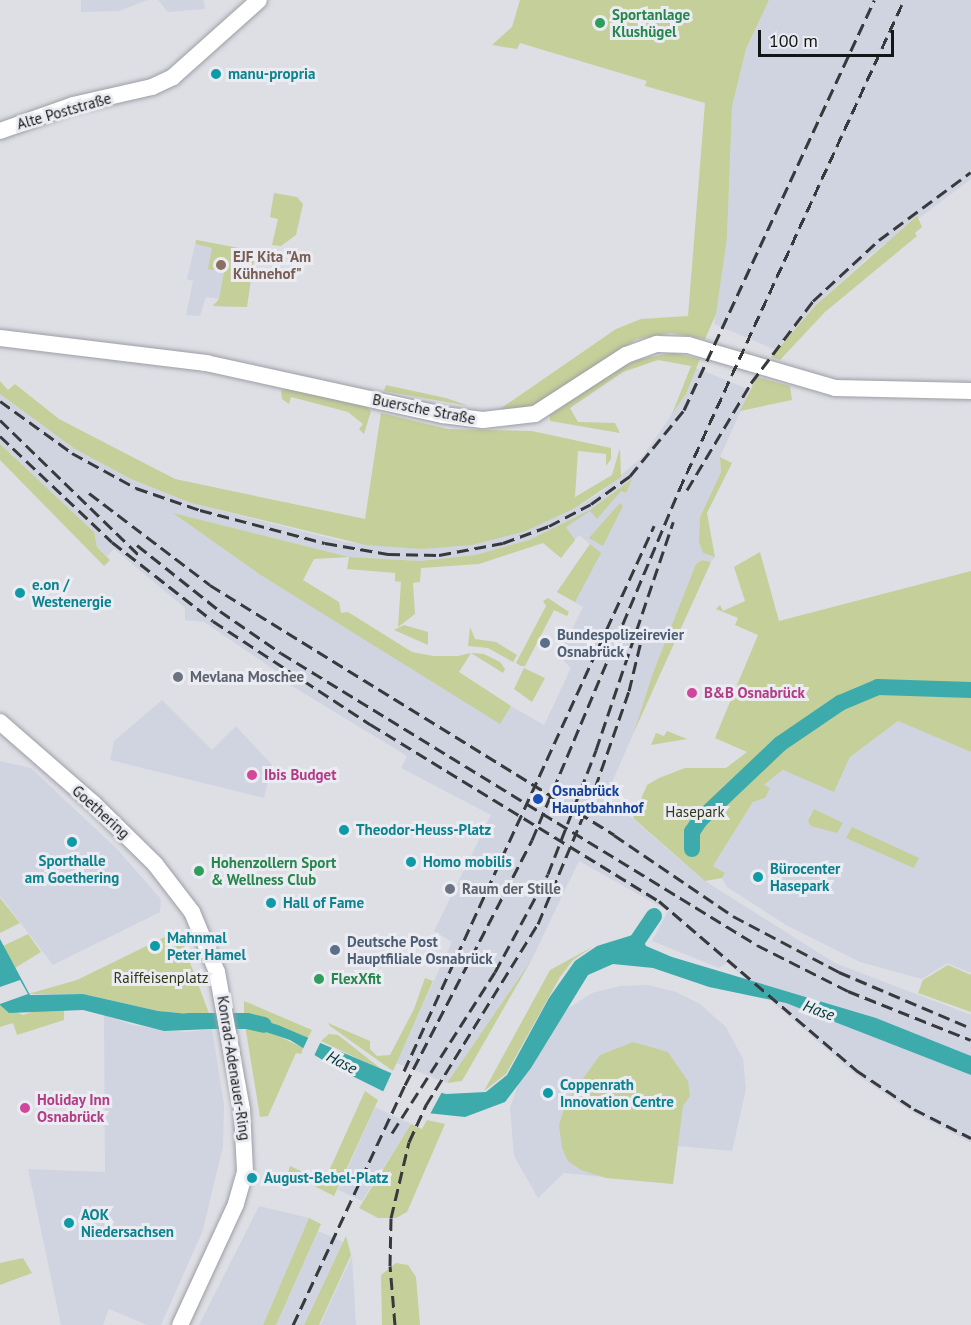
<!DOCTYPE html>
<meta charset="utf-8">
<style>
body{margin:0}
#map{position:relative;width:971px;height:1325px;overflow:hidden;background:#dddfe5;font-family:"PT Sans",sans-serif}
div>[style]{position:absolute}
.built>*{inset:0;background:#d0d4e1}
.green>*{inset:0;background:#c5cf99}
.water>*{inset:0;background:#3dabac}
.pier>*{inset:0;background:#dddfe5}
.river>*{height:16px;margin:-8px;padding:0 8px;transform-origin:8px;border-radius:8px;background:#3dabac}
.roads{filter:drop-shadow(0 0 2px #9c9ea4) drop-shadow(0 0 2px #9c9ea4)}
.major>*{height:16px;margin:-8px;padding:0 8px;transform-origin:8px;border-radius:8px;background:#fff}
.rail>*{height:3px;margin-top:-1.5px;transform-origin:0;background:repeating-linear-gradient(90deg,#38393c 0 12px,transparent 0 18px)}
.dots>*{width:16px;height:16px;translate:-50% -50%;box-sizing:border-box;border:3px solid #ebecf2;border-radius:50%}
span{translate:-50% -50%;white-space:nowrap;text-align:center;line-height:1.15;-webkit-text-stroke:6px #ebecf2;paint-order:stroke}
.leisure-label{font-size:15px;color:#27864d;font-weight:700}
.left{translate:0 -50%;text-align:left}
.culture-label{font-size:15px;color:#0d838f;font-weight:700}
.street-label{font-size:15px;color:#141517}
.education-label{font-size:15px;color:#785e54;font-weight:700}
.service-label{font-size:15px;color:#4e5e75;font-weight:700}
.worship-label{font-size:15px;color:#5b616d;font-weight:700}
.hotel-label{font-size:15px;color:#b23c85;font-weight:700}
.transit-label{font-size:15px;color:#164399;font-weight:700}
.park-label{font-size:15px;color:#323616}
.water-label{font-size:16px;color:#003536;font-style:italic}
.scale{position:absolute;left:758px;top:30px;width:136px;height:27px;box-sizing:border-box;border:3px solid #141517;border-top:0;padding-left:8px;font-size:18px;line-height:21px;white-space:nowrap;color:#141517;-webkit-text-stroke:4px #ebecf2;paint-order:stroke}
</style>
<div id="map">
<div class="built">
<i style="clip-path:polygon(81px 0,147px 0,119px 11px,81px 12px)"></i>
<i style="clip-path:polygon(158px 0,204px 0,205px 9px,168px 12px)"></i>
<i style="clip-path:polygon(769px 0,971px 0,971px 179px,870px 255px,815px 306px,776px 350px,714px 324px,727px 238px,732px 107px,746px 49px)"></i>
<i style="clip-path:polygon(196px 240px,255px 251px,247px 307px,213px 306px,219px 299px,206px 297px,200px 316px,186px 315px,193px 281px,187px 279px)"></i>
<i style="clip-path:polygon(evenodd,696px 368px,750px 390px,720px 457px,721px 472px,700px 517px,703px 553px,715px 557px,711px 562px,702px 560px,696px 564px,634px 732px,606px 796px,705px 881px,835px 963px,971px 1015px,971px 1143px,912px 1112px,855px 1074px,727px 963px,719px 968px,652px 941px,668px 911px,579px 861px,532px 959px,447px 1083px,396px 1063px,452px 942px,434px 931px,491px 815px,401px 768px,407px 756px,282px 680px,282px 675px,204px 622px,185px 620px,185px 608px,114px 549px,107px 556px,97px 547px,94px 532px,0 444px,0 394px,75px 449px,131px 479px,191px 503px,345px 542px,421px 549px,575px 508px,600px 493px,642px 457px,686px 394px,696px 368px,175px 514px,349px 557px,420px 561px,475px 555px,529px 540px,583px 514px,565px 527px,575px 540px,579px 535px,590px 544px,557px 592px,583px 607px,559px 656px,571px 668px,544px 725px,511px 706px,500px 723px,259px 574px,175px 514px)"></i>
<i style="clip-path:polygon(162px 700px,212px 750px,236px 726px,272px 765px,264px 798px,110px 760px,114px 741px)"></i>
<i style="clip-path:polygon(898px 721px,971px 752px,971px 973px,947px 963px,922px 979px,860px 962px,786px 925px,727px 887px,722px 878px,725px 873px,713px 866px,764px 785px,784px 770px,834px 792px,850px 757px)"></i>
<i style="clip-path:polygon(0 761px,31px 768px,116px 848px,161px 899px,160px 912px,53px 965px,0 896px)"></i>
<i style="clip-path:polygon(648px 985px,676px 992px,700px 1004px,726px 1027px,743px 1059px,746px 1089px,732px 1151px,678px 1146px,673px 1184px,564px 1173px,538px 1198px,514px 1156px,510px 1108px,518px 1085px,564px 1011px,592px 993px,620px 986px)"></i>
<i style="clip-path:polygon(104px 1015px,133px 1025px,185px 1032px,212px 1029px,224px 1105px,223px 1146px,203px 1230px,161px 1325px,147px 1325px,109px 1309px,103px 1325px,61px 1325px,28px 1169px,105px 1172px)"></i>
<i style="clip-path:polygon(375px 1107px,411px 1124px,362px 1201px,338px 1190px)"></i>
<i style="clip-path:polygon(259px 1206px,309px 1218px,263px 1325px,199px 1325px)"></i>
<i style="clip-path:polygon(318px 1231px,343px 1242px,304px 1325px,276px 1325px)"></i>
<i style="clip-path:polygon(352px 1256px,356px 1325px,320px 1325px)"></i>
</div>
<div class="green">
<i style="clip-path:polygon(520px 0,769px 0,746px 49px,732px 107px,727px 238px,716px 314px,705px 339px,671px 333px,637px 339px,533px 406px,511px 410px,500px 409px,616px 329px,641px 319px,688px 316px,705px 103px,645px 86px,647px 81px,520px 43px,517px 49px,492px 45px,512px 27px)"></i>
<i style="clip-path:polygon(274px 193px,297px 197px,303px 204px,296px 235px,281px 246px,272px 245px,278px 219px,270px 217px)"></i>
<i style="clip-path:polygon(917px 216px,922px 227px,915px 233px,917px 236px,825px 312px,780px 360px,771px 357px,815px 306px)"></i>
<i style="clip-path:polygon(196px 240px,255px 251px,247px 307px,213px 306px,219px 299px,224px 272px,208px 269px,212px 248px,196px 244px)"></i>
<i style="clip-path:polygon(673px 353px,700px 359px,686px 394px,672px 414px,691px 366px,658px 360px,623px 372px,570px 408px,578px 422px,615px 423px,620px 433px,550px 421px,550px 415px,620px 368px,640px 359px)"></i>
<i style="clip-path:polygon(757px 377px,790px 386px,792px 400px,740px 411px)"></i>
<i style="clip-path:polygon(0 381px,8px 390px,15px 384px,59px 419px,175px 479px,365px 519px,381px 413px,448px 429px,532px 431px,611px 448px,611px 459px,606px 466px,606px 454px,578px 451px,575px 497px,612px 475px,620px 448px,621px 477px,575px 508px,526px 531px,472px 545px,421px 549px,366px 545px,191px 503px,131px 479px,75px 449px,0 394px)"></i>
<i style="clip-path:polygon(386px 385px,446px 398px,469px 406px,384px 391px)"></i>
<i style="clip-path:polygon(287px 388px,367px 407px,371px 411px,364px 434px,359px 429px,363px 424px,348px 412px,291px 397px,289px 404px,282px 399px,281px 391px)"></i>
<i style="clip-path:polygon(0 444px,94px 532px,97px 547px,110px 560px,104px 566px,0 460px)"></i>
<i style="clip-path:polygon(720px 457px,732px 463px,707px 513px,715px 557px,703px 553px,699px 542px,700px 517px,721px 472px)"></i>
<i style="clip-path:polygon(632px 479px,626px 493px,621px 491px,597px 519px,590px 511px,566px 527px,575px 540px,561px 558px,543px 543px,479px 564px,421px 568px,420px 582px,413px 583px,415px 614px,398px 627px,401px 582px,395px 581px,395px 573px,347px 569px,349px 557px,314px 559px,303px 580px,339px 602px,341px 613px,348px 612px,412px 652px,433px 656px,458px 656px,471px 653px,484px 654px,500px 662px,505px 669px,503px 673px,471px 653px,459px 672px,511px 706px,500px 724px,259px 574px,173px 513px,349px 557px,420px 561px,475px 555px,529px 540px,590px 510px)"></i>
<i style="clip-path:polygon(620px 503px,623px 506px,603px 546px,589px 538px)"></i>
<i style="clip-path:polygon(590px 544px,601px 553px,575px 602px,557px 592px)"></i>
<i style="clip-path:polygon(760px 552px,779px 621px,971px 571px,971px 752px,898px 721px,850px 757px,834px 792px,783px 770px,764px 785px,770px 788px,765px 798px,753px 802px,713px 866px,725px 873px,722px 878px,705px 881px,633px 818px,647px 785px,659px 778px,685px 768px,726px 768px,747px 752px,715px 738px,758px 635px,735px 625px,738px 618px,716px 609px,720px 605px,723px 611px,745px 601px,734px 567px)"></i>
<i style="clip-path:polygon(702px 560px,711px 562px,634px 732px,653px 673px,696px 564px)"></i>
<i style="clip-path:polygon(548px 598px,569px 612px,567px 616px,554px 610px,525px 666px,521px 666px,516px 663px,546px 606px,543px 601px)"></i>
<i style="clip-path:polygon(404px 625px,428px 632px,428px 645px,394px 630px)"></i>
<i style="clip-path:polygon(470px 627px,475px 639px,496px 642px,517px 655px,513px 662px,488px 648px,468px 646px)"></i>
<i style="clip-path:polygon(524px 668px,545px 678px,532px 702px,514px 689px)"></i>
<i style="clip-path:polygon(667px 731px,687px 739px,651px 745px,656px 733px,664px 736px)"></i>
<i style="clip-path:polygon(814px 809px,843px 823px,837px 833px,811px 826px,808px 821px)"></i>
<i style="clip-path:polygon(852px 827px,919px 858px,914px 868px,846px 838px)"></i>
<i style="clip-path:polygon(0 898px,20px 923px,0 933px)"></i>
<i style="clip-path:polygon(28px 934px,41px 952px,15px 968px,3px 946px)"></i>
<i style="clip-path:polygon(171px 934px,182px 941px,210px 1016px,158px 1011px,83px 994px,28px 994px,77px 980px)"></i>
<i style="clip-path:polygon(594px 946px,573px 960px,560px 977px,506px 1074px,484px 1091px,550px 970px)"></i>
<i style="clip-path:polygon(532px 959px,462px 1081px,447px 1083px)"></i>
<i style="clip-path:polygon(948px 965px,971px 975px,971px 1012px,918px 993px,923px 980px)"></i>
<i style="clip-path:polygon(425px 978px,433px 981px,393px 1071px,330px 1026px,328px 1023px,370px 1041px,370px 1049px,377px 1056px,390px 1055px,414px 1009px)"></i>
<i style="clip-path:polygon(244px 1001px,312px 1030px,308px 1038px,244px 1015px)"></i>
<i style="clip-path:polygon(0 1005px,23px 1015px,42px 1009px,64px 1010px,64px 1020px,17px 1035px,13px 1023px,0 1027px)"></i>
<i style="clip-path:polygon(245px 1025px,254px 1025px,304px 1048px,301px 1054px,296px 1053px,268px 1116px,260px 1117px)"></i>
<i style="clip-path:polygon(329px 1034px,338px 1035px,384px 1071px,321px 1041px)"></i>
<i style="clip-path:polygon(633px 1042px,668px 1052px,688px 1081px,690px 1096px,683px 1106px,673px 1184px,606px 1178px,581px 1170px,568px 1161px,562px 1148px,559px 1125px,566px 1102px,600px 1055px)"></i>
<i style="clip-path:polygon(365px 1091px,378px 1100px,334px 1196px,288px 1173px,290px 1166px,324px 1182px)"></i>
<i style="clip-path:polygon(427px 1120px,445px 1124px,407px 1212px,396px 1218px,378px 1218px,359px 1208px,411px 1124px,422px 1129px)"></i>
<i style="clip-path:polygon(309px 1218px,321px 1224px,276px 1325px,263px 1325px)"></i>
<i style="clip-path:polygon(346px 1236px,351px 1255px,319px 1325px,304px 1325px)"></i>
<i style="clip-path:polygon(23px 1258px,32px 1273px,0 1285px,0 1263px)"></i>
<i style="clip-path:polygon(396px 1263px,408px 1265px,416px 1277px,420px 1325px,382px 1325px,381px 1275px)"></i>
</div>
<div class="water">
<i style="clip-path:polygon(639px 933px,646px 946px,672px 957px,876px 1018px,971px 1056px,971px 1075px,786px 1003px,709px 987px,653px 968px,613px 964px,588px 975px,531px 1068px,505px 1102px,465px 1117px,427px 1113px,334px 1067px,290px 1040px,245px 1025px,244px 1015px,278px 1025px,431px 1090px,446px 1094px,486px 1092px,507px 1075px,549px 998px,575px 961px,597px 946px)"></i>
<i style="clip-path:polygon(0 939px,30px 995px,83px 994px,158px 1011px,210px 1016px,212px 1029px,164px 1031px,83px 1010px,9px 1013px,0 1005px)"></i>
</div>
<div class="pier">
<i style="clip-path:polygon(20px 980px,28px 994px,0 1004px,0 987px)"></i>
<i style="clip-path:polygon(309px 1036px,322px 1039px,313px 1058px,302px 1051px)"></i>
<i style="clip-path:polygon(393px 1070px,443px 1090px,429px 1116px,382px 1094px)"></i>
</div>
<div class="river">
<i style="left:692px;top:849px;width:17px;rotate:-90deg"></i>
<i style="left:692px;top:832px;width:14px;rotate:-56deg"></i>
<i style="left:700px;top:820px;width:110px;rotate:-43.5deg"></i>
<i style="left:780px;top:744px;width:73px;rotate:-34.3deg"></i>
<i style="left:840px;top:703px;width:41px;rotate:-22.8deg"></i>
<i style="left:878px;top:687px;width:93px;rotate:1.8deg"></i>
<i style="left:631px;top:950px;width:41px;rotate:-55.9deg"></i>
<i style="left:188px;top:1021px;width:59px"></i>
<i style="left:247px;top:1021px;width:17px;rotate:13deg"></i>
</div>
<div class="roads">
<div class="major">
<i style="left:0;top:131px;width:77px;rotate:-19.6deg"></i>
<i style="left:73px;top:105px;width:81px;rotate:-12.8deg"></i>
<i style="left:152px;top:87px;width:23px;rotate:-25deg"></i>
<i style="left:173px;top:77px;width:115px;rotate:-41.8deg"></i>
<i style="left:0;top:338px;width:208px;rotate:6.9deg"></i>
<i style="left:206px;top:363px;width:243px;rotate:12.4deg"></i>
<i style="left:443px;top:415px;width:40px;rotate:7.1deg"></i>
<i style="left:483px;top:420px;width:52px;rotate:-6.6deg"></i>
<i style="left:535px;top:414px;width:108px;rotate:-33deg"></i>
<i style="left:626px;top:355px;width:33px;rotate:-20deg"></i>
<i style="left:657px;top:344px;width:31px;rotate:2deg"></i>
<i style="left:688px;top:345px;width:153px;rotate:16.3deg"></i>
<i style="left:835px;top:388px;width:136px;rotate:1.3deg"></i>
<i style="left:0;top:722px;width:123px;rotate:41.1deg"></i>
<i style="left:93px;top:803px;width:87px;rotate:44.5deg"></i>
<i style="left:155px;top:864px;width:61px;rotate:52.4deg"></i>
<i style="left:192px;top:912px;width:65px;rotate:67.4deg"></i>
<i style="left:217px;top:972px;width:140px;rotate:79.7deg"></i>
<i style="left:242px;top:1110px;width:62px;rotate:87.2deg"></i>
<i style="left:245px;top:1172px;width:33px;rotate:106deg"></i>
<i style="left:236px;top:1204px;width:133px;rotate:114.8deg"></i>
</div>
</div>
<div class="rail">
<i style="left:0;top:401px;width:89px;rotate:35.8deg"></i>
<i style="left:72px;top:453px;width:73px;rotate:28.7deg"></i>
<i style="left:136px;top:488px;width:68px;rotate:19deg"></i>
<i style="left:200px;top:510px;width:129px;rotate:14.8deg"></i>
<i style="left:325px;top:543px;width:64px;rotate:9.9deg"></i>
<i style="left:388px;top:554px;width:51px;rotate:1.1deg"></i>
<i style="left:439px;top:555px;width:65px;rotate:-10.6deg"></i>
<i style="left:503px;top:543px;width:49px;rotate:-20.3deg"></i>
<i style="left:549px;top:526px;width:47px;rotate:-27.6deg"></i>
<i style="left:591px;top:504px;width:48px;rotate:-35.7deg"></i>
<i style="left:630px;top:476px;width:85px;rotate:-50.7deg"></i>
<i style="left:684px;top:410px;width:452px;rotate:-65.1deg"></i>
<i style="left:0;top:420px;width:195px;rotate:44.2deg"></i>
<i style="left:0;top:436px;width:154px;rotate:43.4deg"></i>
<i style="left:112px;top:542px;width:128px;rotate:38deg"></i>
<i style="left:213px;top:621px;width:188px;rotate:33.3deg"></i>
<i style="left:370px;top:724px;width:339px;rotate:31.5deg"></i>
<i style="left:659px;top:901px;width:260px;rotate:40.6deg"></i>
<i style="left:856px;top:1070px;width:70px;rotate:33.9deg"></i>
<i style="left:914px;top:1109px;width:64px;rotate:27deg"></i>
<i style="left:687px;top:490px;width:125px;rotate:-59.1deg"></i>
<i style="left:751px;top:383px;width:103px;rotate:-52.9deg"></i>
<i style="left:813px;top:301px;width:90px;rotate:-42.7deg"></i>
<i style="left:879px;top:240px;width:114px;rotate:-36.5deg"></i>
<i style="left:89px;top:493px;width:152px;rotate:37.2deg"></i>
<i style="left:210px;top:585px;width:475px;rotate:31.7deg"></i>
<i style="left:614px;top:835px;width:144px;rotate:34.2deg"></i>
<i style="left:733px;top:916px;width:120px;rotate:27.8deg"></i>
<i style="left:839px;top:972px;width:143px;rotate:23deg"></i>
<i style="left:137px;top:545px;width:106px;rotate:38.5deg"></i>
<i style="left:220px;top:611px;width:74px;rotate:34.5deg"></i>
<i style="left:281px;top:653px;width:558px;rotate:31.53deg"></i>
<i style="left:757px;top:945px;width:102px;rotate:26.8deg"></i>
<i style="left:848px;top:991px;width:132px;rotate:21.7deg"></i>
<i style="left:404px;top:1071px;width:600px;rotate:-65.36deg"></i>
<i style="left:392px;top:1133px;width:191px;rotate:-57.4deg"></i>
<i style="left:495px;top:972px;width:111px;rotate:-61.6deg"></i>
<i style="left:548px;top:874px;width:133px;rotate:-68.8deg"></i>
<i style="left:596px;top:750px;width:241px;rotate:-71.3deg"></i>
<i style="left:293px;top:1325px;width:265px;rotate:-65deg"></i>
<i style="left:405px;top:1085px;width:276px;rotate:-62.6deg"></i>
<i style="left:532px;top:840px;width:380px;rotate:-67.2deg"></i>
<i style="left:679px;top:490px;width:539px;rotate:-65.34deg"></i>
<i style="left:395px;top:1325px;width:59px;rotate:-94.8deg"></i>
<i style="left:390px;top:1266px;width:48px;rotate:-88.8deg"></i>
<i style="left:391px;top:1218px;width:78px;rotate:-76.7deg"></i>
<i style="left:409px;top:1142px;width:41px;rotate:-65.3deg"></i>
<i style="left:426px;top:1105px;width:213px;rotate:-58.3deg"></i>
<i style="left:538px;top:924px;width:147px;rotate:-67.3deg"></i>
<i style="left:595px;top:788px;width:103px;rotate:-70.7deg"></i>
<i style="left:629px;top:691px;width:51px;rotate:-76.5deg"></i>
</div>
<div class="dots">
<i style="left:600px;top:23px;background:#2e9e5b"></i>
<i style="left:216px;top:74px;background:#0f9aa8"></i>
<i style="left:221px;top:265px;background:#8d6e63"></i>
<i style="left:20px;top:593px;background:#0f9aa8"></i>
<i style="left:545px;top:643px;background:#5c6f8a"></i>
<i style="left:178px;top:677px;background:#6b7280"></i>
<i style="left:692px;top:693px;background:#d1479c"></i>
<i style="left:252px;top:775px;background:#d1479c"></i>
<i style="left:538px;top:799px;background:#1a4fb4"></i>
<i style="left:344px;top:830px;background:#0f9aa8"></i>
<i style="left:72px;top:842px;background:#0f9aa8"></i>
<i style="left:411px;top:862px;background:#0f9aa8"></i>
<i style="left:199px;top:871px;background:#2e9e5b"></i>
<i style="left:758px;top:877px;background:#0f9aa8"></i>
<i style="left:450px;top:889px;background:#6b7280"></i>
<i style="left:271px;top:903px;background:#0f9aa8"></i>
<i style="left:155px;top:946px;background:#0f9aa8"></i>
<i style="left:335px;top:950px;background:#5c6f8a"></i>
<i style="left:319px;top:979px;background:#2e9e5b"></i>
<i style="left:548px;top:1093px;background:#0f9aa8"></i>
<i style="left:25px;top:1108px;background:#d1479c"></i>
<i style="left:252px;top:1178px;background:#0f9aa8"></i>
<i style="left:69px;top:1223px;background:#0f9aa8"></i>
</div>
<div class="leisure-label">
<span class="left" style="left:612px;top:23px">Sportanlage<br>Klushügel</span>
<span class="left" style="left:211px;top:871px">Hohenzollern Sport<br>&amp; Wellness Club</span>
<span class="left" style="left:331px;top:979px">FlexXfit</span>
</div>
<div class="culture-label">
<span class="left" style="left:228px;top:74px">manu-propria</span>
<span class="left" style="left:32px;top:593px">e.on /<br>Westenergie</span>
<span class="left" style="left:356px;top:830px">Theodor-Heuss-Platz</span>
<span style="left:72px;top:869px">Sporthalle<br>am Goethering</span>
<span class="left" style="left:423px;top:862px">Homo mobilis</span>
<span class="left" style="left:770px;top:877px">Bürocenter<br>Hasepark</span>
<span class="left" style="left:283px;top:903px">Hall of Fame</span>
<span class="left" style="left:167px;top:946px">Mahnmal<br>Peter Hamel</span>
<span class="left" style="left:560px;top:1093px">Coppenrath<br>Innovation Centre</span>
<span class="left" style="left:264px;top:1178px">August-Bebel-Platz</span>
<span class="left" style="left:81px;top:1223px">AOK<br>Niedersachsen</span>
</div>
<div class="street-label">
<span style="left:64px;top:111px;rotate:-16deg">Alte Poststraße</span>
<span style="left:424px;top:409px;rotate:11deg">Buersche Straße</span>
<span style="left:101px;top:812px;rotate:42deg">Goethering</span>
<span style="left:234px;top:1068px;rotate:81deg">Konrad-Adenauer-Ring</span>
</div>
<div class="education-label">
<span class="left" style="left:233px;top:265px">EJF Kita "Am<br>Kühnehof"</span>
</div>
<div class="service-label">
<span class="left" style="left:557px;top:643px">Bundespolizeirevier<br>Osnabrück</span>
<span class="left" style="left:347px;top:950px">Deutsche Post<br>Hauptfiliale Osnabrück</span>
</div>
<div class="worship-label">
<span class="left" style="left:190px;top:677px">Mevlana Moschee</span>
<span class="left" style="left:462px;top:889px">Raum der Stille</span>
</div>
<div class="hotel-label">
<span class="left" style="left:704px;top:693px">B&amp;B Osnabrück</span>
<span class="left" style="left:264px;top:775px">Ibis Budget</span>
<span class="left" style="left:37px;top:1108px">Holiday Inn<br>Osnabrück</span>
</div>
<div class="transit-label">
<span class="left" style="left:552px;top:799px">Osnabrück<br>Hauptbahnhof</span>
</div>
<div class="park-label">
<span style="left:695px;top:812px">Hasepark</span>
<span style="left:161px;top:978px">Raiffeisenplatz</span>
</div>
<div class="water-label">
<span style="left:819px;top:1010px;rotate:20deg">Hase</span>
<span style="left:342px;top:1062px;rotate:28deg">Hase</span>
</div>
<div class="scale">100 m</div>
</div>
